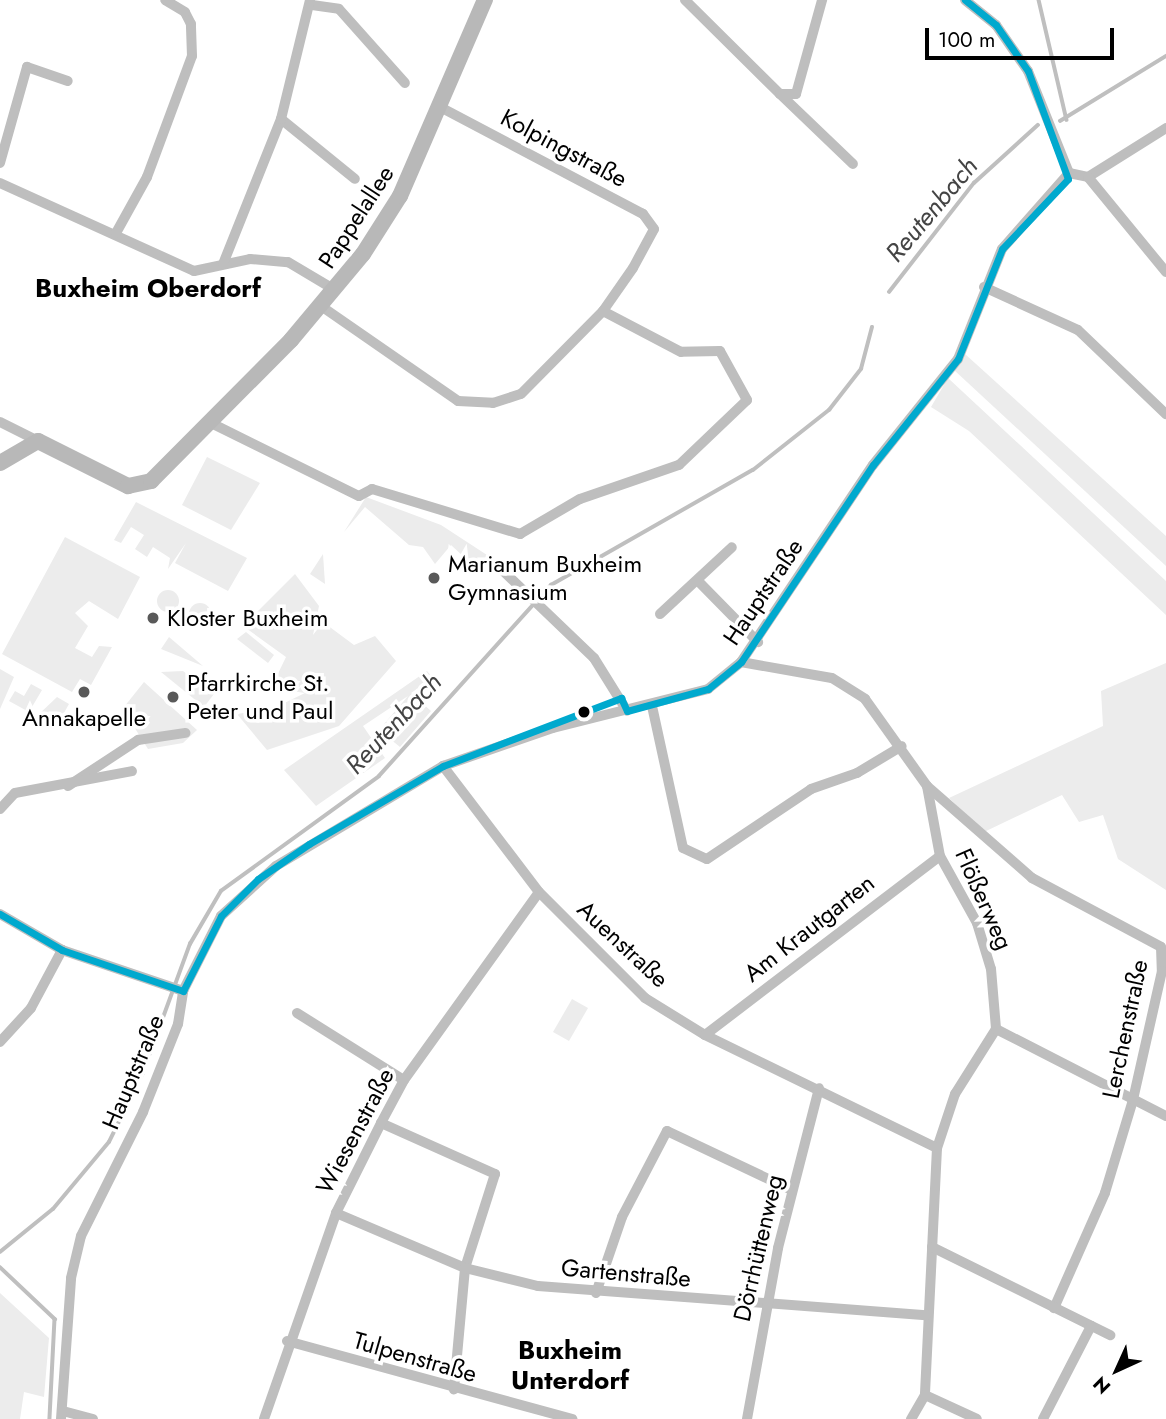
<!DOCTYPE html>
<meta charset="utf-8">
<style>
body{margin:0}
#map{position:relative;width:1166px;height:1419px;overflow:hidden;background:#fff;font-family:Jost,sans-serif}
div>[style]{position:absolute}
.green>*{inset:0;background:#ececec}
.round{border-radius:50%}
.stream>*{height:3.5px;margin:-1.75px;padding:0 1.75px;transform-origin:1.75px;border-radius:1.75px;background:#bfbfbf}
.street>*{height:10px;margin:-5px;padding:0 5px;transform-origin:5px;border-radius:5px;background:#bebebe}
.secondary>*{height:16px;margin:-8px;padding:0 8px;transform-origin:8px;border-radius:8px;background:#b8b8b8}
.bus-1>*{height:7px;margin:-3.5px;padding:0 3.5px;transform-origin:3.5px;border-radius:3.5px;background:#00a9ce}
.dots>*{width:19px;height:19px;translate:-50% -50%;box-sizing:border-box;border:4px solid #fff;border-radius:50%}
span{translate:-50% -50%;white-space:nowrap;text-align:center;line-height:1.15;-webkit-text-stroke:7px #fff;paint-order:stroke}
.street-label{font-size:24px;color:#000}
.poi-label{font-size:24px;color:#000}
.left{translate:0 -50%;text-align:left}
.water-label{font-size:26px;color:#444;font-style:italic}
.neighbourhood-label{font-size:26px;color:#000;font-weight:700}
.north{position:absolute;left:1082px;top:1335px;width:70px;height:70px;-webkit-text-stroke:5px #fff;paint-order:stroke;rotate:225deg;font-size:19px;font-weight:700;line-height:28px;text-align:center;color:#000}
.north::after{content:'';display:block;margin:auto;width:24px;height:32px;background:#000;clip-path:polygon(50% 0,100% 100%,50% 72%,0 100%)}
.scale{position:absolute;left:925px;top:28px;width:189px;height:32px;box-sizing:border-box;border:4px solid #000;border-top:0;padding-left:9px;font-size:21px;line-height:24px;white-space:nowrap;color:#000;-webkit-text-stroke:5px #fff;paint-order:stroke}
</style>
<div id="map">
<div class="green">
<i style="clip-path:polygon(965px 354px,1166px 536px,1166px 566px,954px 370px)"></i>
<i style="clip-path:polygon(948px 378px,1166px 581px,1166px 615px,969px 431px,931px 407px)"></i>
<i style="clip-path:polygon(207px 457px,260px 483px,231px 530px,182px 505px)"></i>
<i style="clip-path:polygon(366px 497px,441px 525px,487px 555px,478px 570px,451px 545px,435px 564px,423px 547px,409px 545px,365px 507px,344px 532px)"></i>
<i style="clip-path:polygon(136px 502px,247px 558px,228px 591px,175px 563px,186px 543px,168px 569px,170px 558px,153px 547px,147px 557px,135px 549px,144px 535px,131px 527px,121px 543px,114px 540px)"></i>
<i style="clip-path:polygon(65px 537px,140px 577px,118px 619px,89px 601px,75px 613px,88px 626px,75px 648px,92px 657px,99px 646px,112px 647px,91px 685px,80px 679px,72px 692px,2px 654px)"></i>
<i style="clip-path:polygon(323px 554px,325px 584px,310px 574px)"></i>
<i style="clip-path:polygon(295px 574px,319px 606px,313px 635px,323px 622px,354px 645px,375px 636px,396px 661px,339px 726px,267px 750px,237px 714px,274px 708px,305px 693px,271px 688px,286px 657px,243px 626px)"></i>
<i class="round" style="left:157px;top:590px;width:22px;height:22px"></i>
<i class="round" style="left:189px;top:603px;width:22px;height:22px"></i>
<i style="clip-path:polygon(246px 632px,274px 655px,268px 663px,237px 639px)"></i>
<i style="clip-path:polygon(169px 637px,203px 666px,161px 649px)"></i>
<i style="clip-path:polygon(1166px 663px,1166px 890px,1118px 859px,1103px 815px,1079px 822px,1062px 795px,984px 832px,949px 798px,1103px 726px,1101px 691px)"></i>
<i style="clip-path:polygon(0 669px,14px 677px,0 709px)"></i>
<i style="clip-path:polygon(183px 671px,214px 694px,204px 707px,161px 672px)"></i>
<i style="clip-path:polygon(427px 671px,433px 678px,411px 693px,431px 711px,400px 747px,379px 730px,408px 696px,363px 726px,385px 758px,316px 806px,284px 770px)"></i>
<i style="clip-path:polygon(144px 682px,197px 730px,183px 743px,148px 749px,129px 719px,124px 707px)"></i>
<i style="clip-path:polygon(31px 684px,42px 690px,29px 712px,9px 701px,15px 691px,24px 696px)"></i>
<i style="clip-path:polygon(57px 697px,69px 704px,56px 727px,37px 716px)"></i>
<i style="clip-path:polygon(572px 999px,588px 1008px,569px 1041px,553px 1032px)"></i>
<i style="clip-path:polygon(0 1293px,49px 1338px,44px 1397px,24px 1392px,20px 1419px,0 1419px)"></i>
</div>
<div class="stream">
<i style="left:1039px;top:0;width:123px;rotate:76.9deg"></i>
<i style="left:1060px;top:121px;width:124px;rotate:-31.5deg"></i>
<i style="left:889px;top:292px;width:138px;rotate:-52.1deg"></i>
<i style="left:974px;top:183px;width:86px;rotate:-42.2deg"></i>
<i style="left:0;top:1252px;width:68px;rotate:-39.1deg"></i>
<i style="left:53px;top:1209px;width:87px;rotate:-50.1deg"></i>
<i style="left:109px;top:1142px;width:75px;rotate:-63.8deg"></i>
<i style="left:142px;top:1075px;width:140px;rotate:-69.9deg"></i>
<i style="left:190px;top:944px;width:61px;rotate:-59.7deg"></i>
<i style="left:221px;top:891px;width:195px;rotate:-36deg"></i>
<i style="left:379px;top:776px;width:257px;rotate:-48deg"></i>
<i style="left:551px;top:585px;width:232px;rotate:-29.7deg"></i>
<i style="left:753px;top:470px;width:97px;rotate:-38.3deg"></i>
<i style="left:829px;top:410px;width:52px;rotate:-52deg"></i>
<i style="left:861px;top:369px;width:43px;rotate:-75.3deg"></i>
<i style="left:0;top:1267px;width:76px;rotate:43.4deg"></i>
<i style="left:55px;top:1319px;width:100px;rotate:92.9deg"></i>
</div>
<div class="street">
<i style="left:685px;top:0;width:134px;rotate:44.7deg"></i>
<i style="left:780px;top:94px;width:16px"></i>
<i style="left:796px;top:94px;width:98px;rotate:-74.5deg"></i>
<i style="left:965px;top:0;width:40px;rotate:39deg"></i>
<i style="left:996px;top:25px;width:56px;rotate:55.2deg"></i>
<i style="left:1028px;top:71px;width:110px;rotate:68.1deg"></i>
<i style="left:312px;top:5px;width:27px;rotate:8deg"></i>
<i style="left:339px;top:9px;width:99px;rotate:48.3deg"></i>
<i style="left:780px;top:94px;width:101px;rotate:43.8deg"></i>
<i style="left:281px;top:119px;width:95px;rotate:39deg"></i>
<i style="left:0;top:163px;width:100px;rotate:-74.3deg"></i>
<i style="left:27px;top:67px;width:43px;rotate:18.9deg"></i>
<i style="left:1069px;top:173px;width:19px;rotate:12deg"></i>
<i style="left:1088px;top:177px;width:92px;rotate:-32.1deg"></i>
<i style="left:1088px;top:177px;width:123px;rotate:50.6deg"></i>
<i style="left:0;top:183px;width:213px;rotate:24.4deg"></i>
<i style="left:194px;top:271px;width:57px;rotate:-12.1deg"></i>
<i style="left:250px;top:259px;width:38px;rotate:5deg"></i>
<i style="left:288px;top:262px;width:55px;rotate:30.8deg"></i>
<i style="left:116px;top:233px;width:64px;rotate:-61deg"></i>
<i style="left:147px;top:177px;width:129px;rotate:-69.6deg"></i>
<i style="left:192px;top:56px;width:32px;rotate:-92deg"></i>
<i style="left:191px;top:24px;width:13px;rotate:-117deg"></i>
<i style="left:185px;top:12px;width:23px;rotate:-149deg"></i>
<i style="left:223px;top:264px;width:156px;rotate:-68.2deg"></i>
<i style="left:281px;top:119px;width:122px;rotate:-76.3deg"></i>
<i style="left:984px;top:287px;width:103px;rotate:24.6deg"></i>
<i style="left:1078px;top:330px;width:122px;rotate:43.7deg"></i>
<i style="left:321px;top:306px;width:167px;rotate:34.7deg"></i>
<i style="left:458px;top:401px;width:35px;rotate:3deg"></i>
<i style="left:493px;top:403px;width:29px;rotate:-18deg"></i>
<i style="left:521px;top:394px;width:117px;rotate:-45.3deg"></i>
<i style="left:603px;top:311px;width:52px;rotate:-55.1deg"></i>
<i style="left:633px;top:268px;width:44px;rotate:-61.7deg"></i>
<i style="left:654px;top:229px;width:19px;rotate:-126deg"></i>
<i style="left:643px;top:214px;width:227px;rotate:-152.2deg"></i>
<i style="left:0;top:422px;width:42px;rotate:26.6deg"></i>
<i style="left:209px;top:422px;width:167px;rotate:26.3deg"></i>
<i style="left:359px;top:496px;width:15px;rotate:-28deg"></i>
<i style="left:372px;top:489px;width:155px;rotate:16.9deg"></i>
<i style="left:520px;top:534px;width:69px;rotate:-30.3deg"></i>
<i style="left:580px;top:499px;width:105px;rotate:-19deg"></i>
<i style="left:679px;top:465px;width:94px;rotate:-43.7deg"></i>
<i style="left:747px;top:400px;width:56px;rotate:-118.9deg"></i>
<i style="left:720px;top:351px;width:39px;rotate:179deg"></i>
<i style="left:681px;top:352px;width:88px;rotate:-152.3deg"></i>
<i style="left:500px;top:568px;width:130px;rotate:43.8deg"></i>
<i style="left:594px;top:658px;width:62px;rotate:58.1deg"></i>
<i style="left:700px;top:583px;width:83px;rotate:45.5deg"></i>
<i style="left:660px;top:614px;width:98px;rotate:-42.9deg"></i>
<i style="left:741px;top:662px;width:92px;rotate:10deg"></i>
<i style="left:832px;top:678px;width:39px;rotate:32deg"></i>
<i style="left:865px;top:699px;width:107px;rotate:54.5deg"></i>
<i style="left:927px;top:786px;width:71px;rotate:79.5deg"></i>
<i style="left:940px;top:856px;width:77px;rotate:61.1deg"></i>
<i style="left:977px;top:923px;width:48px;rotate:73.1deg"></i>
<i style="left:991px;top:969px;width:60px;rotate:85.2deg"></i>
<i style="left:996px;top:1029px;width:77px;rotate:122.2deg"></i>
<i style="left:955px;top:1094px;width:57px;rotate:108.4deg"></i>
<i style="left:937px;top:1148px;width:247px;rotate:92.8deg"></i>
<i style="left:925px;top:1395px;width:28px;rotate:120deg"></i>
<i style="left:652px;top:706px;width:145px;rotate:77.7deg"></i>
<i style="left:683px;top:848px;width:26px;rotate:25deg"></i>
<i style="left:707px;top:859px;width:125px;rotate:-33.9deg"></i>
<i style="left:811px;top:789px;width:49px;rotate:-19.2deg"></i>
<i style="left:857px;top:773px;width:52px;rotate:-31deg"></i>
<i style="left:443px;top:766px;width:158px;rotate:52.7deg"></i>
<i style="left:539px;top:892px;width:150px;rotate:45deg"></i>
<i style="left:645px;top:998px;width:70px;rotate:31.7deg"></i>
<i style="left:705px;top:1035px;width:258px;rotate:26deg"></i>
<i style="left:68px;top:786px;width:84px;rotate:-33.3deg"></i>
<i style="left:138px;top:740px;width:48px;rotate:-8.5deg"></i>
<i style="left:927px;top:786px;width:140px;rotate:41.2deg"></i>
<i style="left:1032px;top:878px;width:146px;rotate:28.1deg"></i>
<i style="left:1161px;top:947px;width:24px;rotate:88deg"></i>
<i style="left:1162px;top:971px;width:132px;rotate:102.7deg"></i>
<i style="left:1133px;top:1100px;width:97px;rotate:106.8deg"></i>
<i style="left:1105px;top:1193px;width:126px;rotate:113.9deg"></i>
<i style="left:0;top:809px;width:22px;rotate:-47deg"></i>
<i style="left:15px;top:793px;width:119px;rotate:-10.6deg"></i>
<i style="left:0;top:914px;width:72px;rotate:30.1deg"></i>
<i style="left:62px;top:950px;width:128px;rotate:18.7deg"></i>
<i style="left:297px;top:1013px;width:126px;rotate:32.1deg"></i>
<i style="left:996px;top:1029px;width:191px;rotate:27.1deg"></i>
<i style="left:705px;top:1035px;width:295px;rotate:-37.3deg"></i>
<i style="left:0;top:1042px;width:46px;rotate:-47.6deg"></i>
<i style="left:31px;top:1008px;width:66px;rotate:-61.9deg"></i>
<i style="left:381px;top:1123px;width:125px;rotate:24.1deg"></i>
<i style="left:495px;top:1174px;width:99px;rotate:107.7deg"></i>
<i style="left:465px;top:1268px;width:122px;rotate:95.2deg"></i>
<i style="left:336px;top:1213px;width:140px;rotate:23.1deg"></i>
<i style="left:465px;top:1268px;width:75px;rotate:13.9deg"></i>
<i style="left:538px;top:1286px;width:389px;rotate:4.3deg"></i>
<i style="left:932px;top:1247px;width:199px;rotate:26.3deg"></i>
<i style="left:596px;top:1293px;width:80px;rotate:-71.1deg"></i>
<i style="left:622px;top:1217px;width:97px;rotate:-62.4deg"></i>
<i style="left:667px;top:1131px;width:138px;rotate:25.3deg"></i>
<i style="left:287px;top:1341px;width:296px;rotate:15.3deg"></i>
<i style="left:925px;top:1395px;width:57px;rotate:24.8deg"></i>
<i style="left:63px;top:1411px;width:31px;rotate:15deg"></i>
<i style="left:61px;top:1419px;width:141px;rotate:-85.9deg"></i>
<i style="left:71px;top:1278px;width:43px;rotate:-76.6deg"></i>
<i style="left:81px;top:1236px;width:139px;rotate:-63.4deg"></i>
<i style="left:143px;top:1112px;width:95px;rotate:-68.3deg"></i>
<i style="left:178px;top:1024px;width:33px;rotate:-81deg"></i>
<i style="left:183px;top:991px;width:84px;rotate:-63.1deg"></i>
<i style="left:221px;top:916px;width:74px;rotate:-42.3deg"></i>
<i style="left:276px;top:866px;width:195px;rotate:-30.9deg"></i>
<i style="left:443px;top:766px;width:116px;rotate:-19.1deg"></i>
<i style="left:553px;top:728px;width:160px;rotate:-14.1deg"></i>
<i style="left:708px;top:689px;width:43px;rotate:-39.3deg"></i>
<i style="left:741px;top:662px;width:237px;rotate:-56.2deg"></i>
<i style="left:873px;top:465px;width:136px;rotate:-51.3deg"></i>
<i style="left:958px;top:359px;width:118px;rotate:-68.2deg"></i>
<i style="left:1002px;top:249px;width:101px;rotate:-48.6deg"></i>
<i style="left:264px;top:1419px;width:218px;rotate:-70.7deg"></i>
<i style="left:336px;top:1213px;width:101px;rotate:-63.4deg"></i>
<i style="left:381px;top:1123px;width:49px;rotate:-61.9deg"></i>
<i style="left:404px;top:1080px;width:231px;rotate:-54.3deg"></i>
<i style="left:747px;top:1419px;width:174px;rotate:-79.7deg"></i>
<i style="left:778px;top:1248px;width:165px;rotate:-75.6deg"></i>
<i style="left:1043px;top:1419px;width:105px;rotate:-62.7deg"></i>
</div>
<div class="secondary">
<i style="left:0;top:463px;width:44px;rotate:-30.1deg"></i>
<i style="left:38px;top:441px;width:101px;rotate:26.6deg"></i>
<i style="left:128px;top:486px;width:24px;rotate:-12deg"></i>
<i style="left:151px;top:481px;width:199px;rotate:-45.2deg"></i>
<i style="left:291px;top:340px;width:112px;rotate:-50.1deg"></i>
<i style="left:363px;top:254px;width:69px;rotate:-57.5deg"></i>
<i style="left:400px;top:196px;width:214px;rotate:-66.6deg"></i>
</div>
<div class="bus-1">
<i style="left:0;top:914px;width:72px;rotate:30.1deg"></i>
<i style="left:62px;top:950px;width:128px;rotate:18.7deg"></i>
<i style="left:183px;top:991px;width:84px;rotate:-63.1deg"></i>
<i style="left:221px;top:916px;width:52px;rotate:-45deg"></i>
<i style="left:258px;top:879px;width:62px;rotate:-34.5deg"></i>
<i style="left:309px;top:844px;width:155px;rotate:-30.2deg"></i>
<i style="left:443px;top:766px;width:191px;rotate:-20.9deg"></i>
<i style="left:621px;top:698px;width:14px;rotate:65deg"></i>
<i style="left:627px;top:711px;width:84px;rotate:-15.2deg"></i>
<i style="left:708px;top:689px;width:43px;rotate:-39.3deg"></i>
<i style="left:741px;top:662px;width:237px;rotate:-56.2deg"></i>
<i style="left:873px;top:465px;width:136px;rotate:-51.3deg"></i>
<i style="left:958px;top:359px;width:118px;rotate:-68.2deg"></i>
<i style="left:1002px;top:249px;width:96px;rotate:-46.7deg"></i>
<i style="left:1068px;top:179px;width:115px;rotate:-110.3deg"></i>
<i style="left:1028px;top:71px;width:56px;rotate:-124.8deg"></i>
<i style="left:996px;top:25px;width:40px;rotate:-141deg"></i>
</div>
<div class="dots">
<i style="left:434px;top:578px;background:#595959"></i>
<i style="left:153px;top:618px;background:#595959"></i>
<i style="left:84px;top:692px;background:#595959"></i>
<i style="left:173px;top:697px;background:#595959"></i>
<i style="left:584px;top:712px;background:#000"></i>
</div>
<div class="street-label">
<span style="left:564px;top:148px;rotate:28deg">Kolpingstraße</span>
<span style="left:356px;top:217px;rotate:-57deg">Pappelallee</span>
<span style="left:763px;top:592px;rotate:-56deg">Hauptstraße</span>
<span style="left:984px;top:899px;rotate:66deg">Flößerweg</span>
<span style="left:809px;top:928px;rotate:-38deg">Am Krautgarten</span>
<span style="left:623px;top:944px;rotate:43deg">Auenstraße</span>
<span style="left:1125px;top:1029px;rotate:-78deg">Lerchenstraße</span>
<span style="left:133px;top:1072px;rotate:-67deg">Hauptstraße</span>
<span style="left:355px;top:1131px;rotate:-62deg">Wiesenstraße</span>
<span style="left:758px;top:1248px;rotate:-77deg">Dörrhüttenweg</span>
<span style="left:626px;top:1273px;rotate:5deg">Gartenstraße</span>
<span style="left:415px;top:1357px;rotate:16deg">Tulpenstraße</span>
</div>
<div class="poi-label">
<span class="left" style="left:448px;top:578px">Marianum Buxheim<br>Gymnasium</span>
<span class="left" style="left:167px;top:618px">Kloster Buxheim</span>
<span class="left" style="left:187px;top:697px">Pfarrkirche St.<br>Peter und Paul</span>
<span style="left:84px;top:718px">Annakapelle</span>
</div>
<div class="water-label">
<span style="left:932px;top:210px;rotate:-50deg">Reutenbach</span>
<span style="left:394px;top:724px;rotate:-47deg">Reutenbach</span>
</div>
<div class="neighbourhood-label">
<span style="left:148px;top:289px">Buxheim Oberdorf</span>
<span style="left:570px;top:1366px">Buxheim<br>Unterdorf</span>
</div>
<div class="north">N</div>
<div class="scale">100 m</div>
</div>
